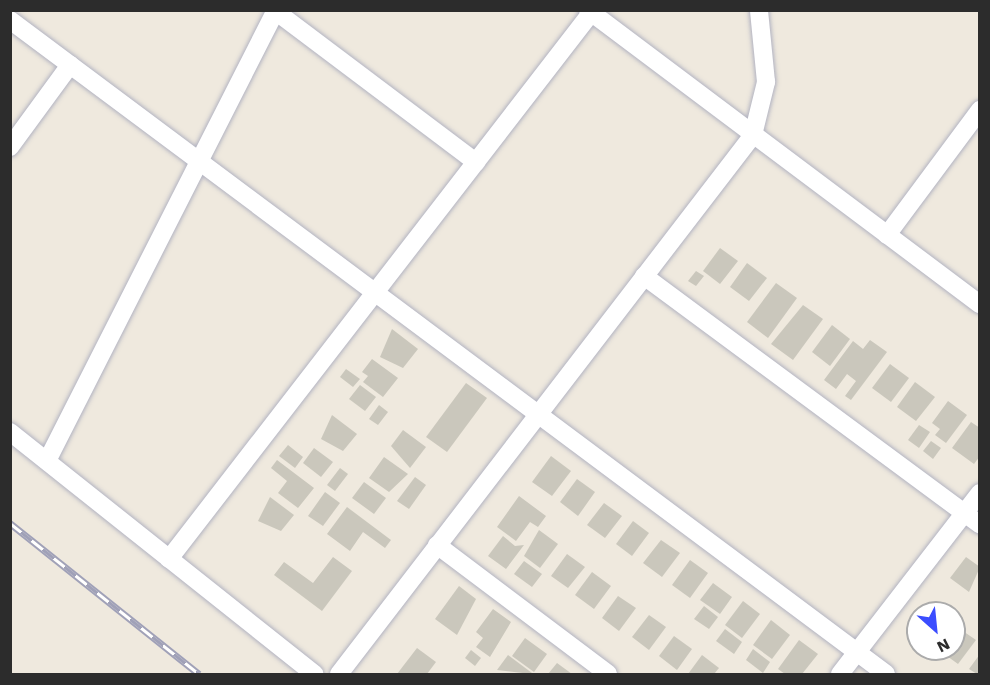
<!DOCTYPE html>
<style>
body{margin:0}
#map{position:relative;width:990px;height:685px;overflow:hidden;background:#efe9de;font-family:"Work Sans",sans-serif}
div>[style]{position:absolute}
.building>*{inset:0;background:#cac7bc}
.roads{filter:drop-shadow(0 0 2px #b2b3c1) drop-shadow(0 0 2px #b2b3c1)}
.street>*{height:18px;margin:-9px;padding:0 9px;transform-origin:9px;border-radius:9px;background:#fff}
.rail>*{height:7px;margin-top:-3.5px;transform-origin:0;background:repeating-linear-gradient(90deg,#fff 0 14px,#a0a1b8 0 28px);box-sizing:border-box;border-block:2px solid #a0a1b8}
span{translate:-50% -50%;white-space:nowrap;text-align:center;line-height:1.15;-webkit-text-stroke:4.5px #fff;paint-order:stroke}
.frame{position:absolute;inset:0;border:12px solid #2c2c2c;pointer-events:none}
.north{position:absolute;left:906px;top:601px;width:60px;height:60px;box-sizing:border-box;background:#fff;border:2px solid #ababab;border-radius:50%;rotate:153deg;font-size:16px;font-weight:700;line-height:24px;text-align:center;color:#2c2c2c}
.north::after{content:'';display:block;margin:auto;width:21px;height:27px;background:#3b4dff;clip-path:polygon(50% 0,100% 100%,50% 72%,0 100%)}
</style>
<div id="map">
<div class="building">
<i style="clip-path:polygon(720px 248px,738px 261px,720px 284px,703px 271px)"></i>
<i style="clip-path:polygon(747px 263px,767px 278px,749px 301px,730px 287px)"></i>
<i style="clip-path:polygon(696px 271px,704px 276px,696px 286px,688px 281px)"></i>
<i style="clip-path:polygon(776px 283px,797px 298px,768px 338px,747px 322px)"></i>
<i style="clip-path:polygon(803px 305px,823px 319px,793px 360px,771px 344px)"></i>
<i style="clip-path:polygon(832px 325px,850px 339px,830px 366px,812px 352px)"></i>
<i style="clip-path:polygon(392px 329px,418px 349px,403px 368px,380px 357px)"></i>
<i style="clip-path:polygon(870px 340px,887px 352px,851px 400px,845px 396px,856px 381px,847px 374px,836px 389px,824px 380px,853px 341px,863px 349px)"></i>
<i style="clip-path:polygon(372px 359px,398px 378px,383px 397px,363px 382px,368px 376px,362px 372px)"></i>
<i style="clip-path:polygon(890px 364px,909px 378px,891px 402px,872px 388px)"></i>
<i style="clip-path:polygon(346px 369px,360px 379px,353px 387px,340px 377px)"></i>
<i style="clip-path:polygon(915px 382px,935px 397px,916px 421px,897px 407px)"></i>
<i style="clip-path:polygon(466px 383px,487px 398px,447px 452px,426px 437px)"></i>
<i style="clip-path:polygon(360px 385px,376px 397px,365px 411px,349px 399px)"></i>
<i style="clip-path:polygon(948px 401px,967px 415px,946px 443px,935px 435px,940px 429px,932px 423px)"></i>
<i style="clip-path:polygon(379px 405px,388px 412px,378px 425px,369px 419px)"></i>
<i style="clip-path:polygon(332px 415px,357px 434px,343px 451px,321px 439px)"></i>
<i style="clip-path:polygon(971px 422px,980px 428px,980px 456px,974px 464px,952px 448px)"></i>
<i style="clip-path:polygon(919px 425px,930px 432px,919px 448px,908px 440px)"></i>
<i style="clip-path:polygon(403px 430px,426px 447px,410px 468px,391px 446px)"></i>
<i style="clip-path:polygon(931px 441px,941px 448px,933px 459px,923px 451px)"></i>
<i style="clip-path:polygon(288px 445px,303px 457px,295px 468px,279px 456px)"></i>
<i style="clip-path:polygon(314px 448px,333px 462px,321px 477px,303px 463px)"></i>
<i style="clip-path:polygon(551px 456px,571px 471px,552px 496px,532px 482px)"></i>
<i style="clip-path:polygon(384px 457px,408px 474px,389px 492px,369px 478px)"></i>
<i style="clip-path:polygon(277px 460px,314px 488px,298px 508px,278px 493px,287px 481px,271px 468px)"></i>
<i style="clip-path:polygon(340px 468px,348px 474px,335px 491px,327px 485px)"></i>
<i style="clip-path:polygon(415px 477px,426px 485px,409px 509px,397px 501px)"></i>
<i style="clip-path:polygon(577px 479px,595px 492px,578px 516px,560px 502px)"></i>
<i style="clip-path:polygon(364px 482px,386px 498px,374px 514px,352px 498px)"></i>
<i style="clip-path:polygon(325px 492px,340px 503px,323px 526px,308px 516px)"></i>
<i style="clip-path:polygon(519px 496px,546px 516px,538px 527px,530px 522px,516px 541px,497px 527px)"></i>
<i style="clip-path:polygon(270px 497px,294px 515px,281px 531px,258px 521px)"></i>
<i style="clip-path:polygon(604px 503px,622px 516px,605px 538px,587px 525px)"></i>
<i style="clip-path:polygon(347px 507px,391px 540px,385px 548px,363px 532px,350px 551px,327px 534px)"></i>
<i style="clip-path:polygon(633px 521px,649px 533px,632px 556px,616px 544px)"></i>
<i style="clip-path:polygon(539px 530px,558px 544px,540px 568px,524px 556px)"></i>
<i style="clip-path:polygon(503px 536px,515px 546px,524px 545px,506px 569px,488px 556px)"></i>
<i style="clip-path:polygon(661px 540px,680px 553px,662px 577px,643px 563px)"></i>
<i style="clip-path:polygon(567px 554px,585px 567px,568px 588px,551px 576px)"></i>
<i style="clip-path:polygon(333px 557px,352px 571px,322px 611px,274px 575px,284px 562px,313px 583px)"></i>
<i style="clip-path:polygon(966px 557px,980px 567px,969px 592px,950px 578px)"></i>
<i style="clip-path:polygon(690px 560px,708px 573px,690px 598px,672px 585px)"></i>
<i style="clip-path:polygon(524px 561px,542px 574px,532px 587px,514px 574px)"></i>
<i style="clip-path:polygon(592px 572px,611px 586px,594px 609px,575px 595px)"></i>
<i style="clip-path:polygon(713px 583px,732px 597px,720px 614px,700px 600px)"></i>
<i style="clip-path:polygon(459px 586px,476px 599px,457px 635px,435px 619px)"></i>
<i style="clip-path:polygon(618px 596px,636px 608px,619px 631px,602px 618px)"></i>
<i style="clip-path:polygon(743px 601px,760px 614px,742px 638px,725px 625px)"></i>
<i style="clip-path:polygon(704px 606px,718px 617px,709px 629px,694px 619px)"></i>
<i style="clip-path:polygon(493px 609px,511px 622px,490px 657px,476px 647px,483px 638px,476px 632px)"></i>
<i style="clip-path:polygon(649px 615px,666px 627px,649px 650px,632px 637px)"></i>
<i style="clip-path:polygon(771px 620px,790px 635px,772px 659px,753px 645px)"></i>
<i style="clip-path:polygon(957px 627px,976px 640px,958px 664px,940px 651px,954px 649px)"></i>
<i style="clip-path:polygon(725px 629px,742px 642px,734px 654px,716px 641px)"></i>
<i style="clip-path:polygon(674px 636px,692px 649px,677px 670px,659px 656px)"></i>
<i style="clip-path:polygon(525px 638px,547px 654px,534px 672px,512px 656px)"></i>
<i style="clip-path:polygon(799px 640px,818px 654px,802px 674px,785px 674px,778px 669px)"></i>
<i style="clip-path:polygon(417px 648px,436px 662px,427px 674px,397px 674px)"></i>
<i style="clip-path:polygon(753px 649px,770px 662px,763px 673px,746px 660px)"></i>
<i style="clip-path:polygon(471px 650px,481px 658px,475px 666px,465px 658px)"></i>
<i style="clip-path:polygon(980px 654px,980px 674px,977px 674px,969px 669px)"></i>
<i style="clip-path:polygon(508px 655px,532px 673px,531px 674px,497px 670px)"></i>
<i style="clip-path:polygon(702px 655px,719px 668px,714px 674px,688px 674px)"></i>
<i style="clip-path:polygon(557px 663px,572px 674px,548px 674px)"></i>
</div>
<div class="roads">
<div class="street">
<i style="left:274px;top:10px;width:253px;rotate:37deg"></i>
<i style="left:588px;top:10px;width:490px;rotate:36.9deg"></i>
<i style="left:10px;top:20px;width:1093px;rotate:36.74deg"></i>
<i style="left:10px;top:147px;width:102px;rotate:-53.8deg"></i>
<i style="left:887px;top:235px;width:156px;rotate:-53.4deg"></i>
<i style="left:644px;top:276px;width:418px;rotate:36.5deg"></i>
<i style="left:10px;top:432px;width:389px;rotate:38.5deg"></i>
<i style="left:47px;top:461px;width:506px;rotate:-63.08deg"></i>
<i style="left:437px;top:545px;width:214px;rotate:37deg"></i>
<i style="left:169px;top:559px;width:690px;rotate:-52.3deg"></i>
<i style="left:339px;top:674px;width:680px;rotate:-52.47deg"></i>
<i style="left:753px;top:135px;width:55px;rotate:-76.2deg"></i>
<i style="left:766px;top:82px;width:72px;rotate:-95.6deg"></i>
<i style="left:840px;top:674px;width:229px;rotate:-52.3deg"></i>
</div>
</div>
<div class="rail">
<i style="left:10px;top:523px;width:242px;rotate:38.6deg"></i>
</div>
<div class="frame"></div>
<div class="north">N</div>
</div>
